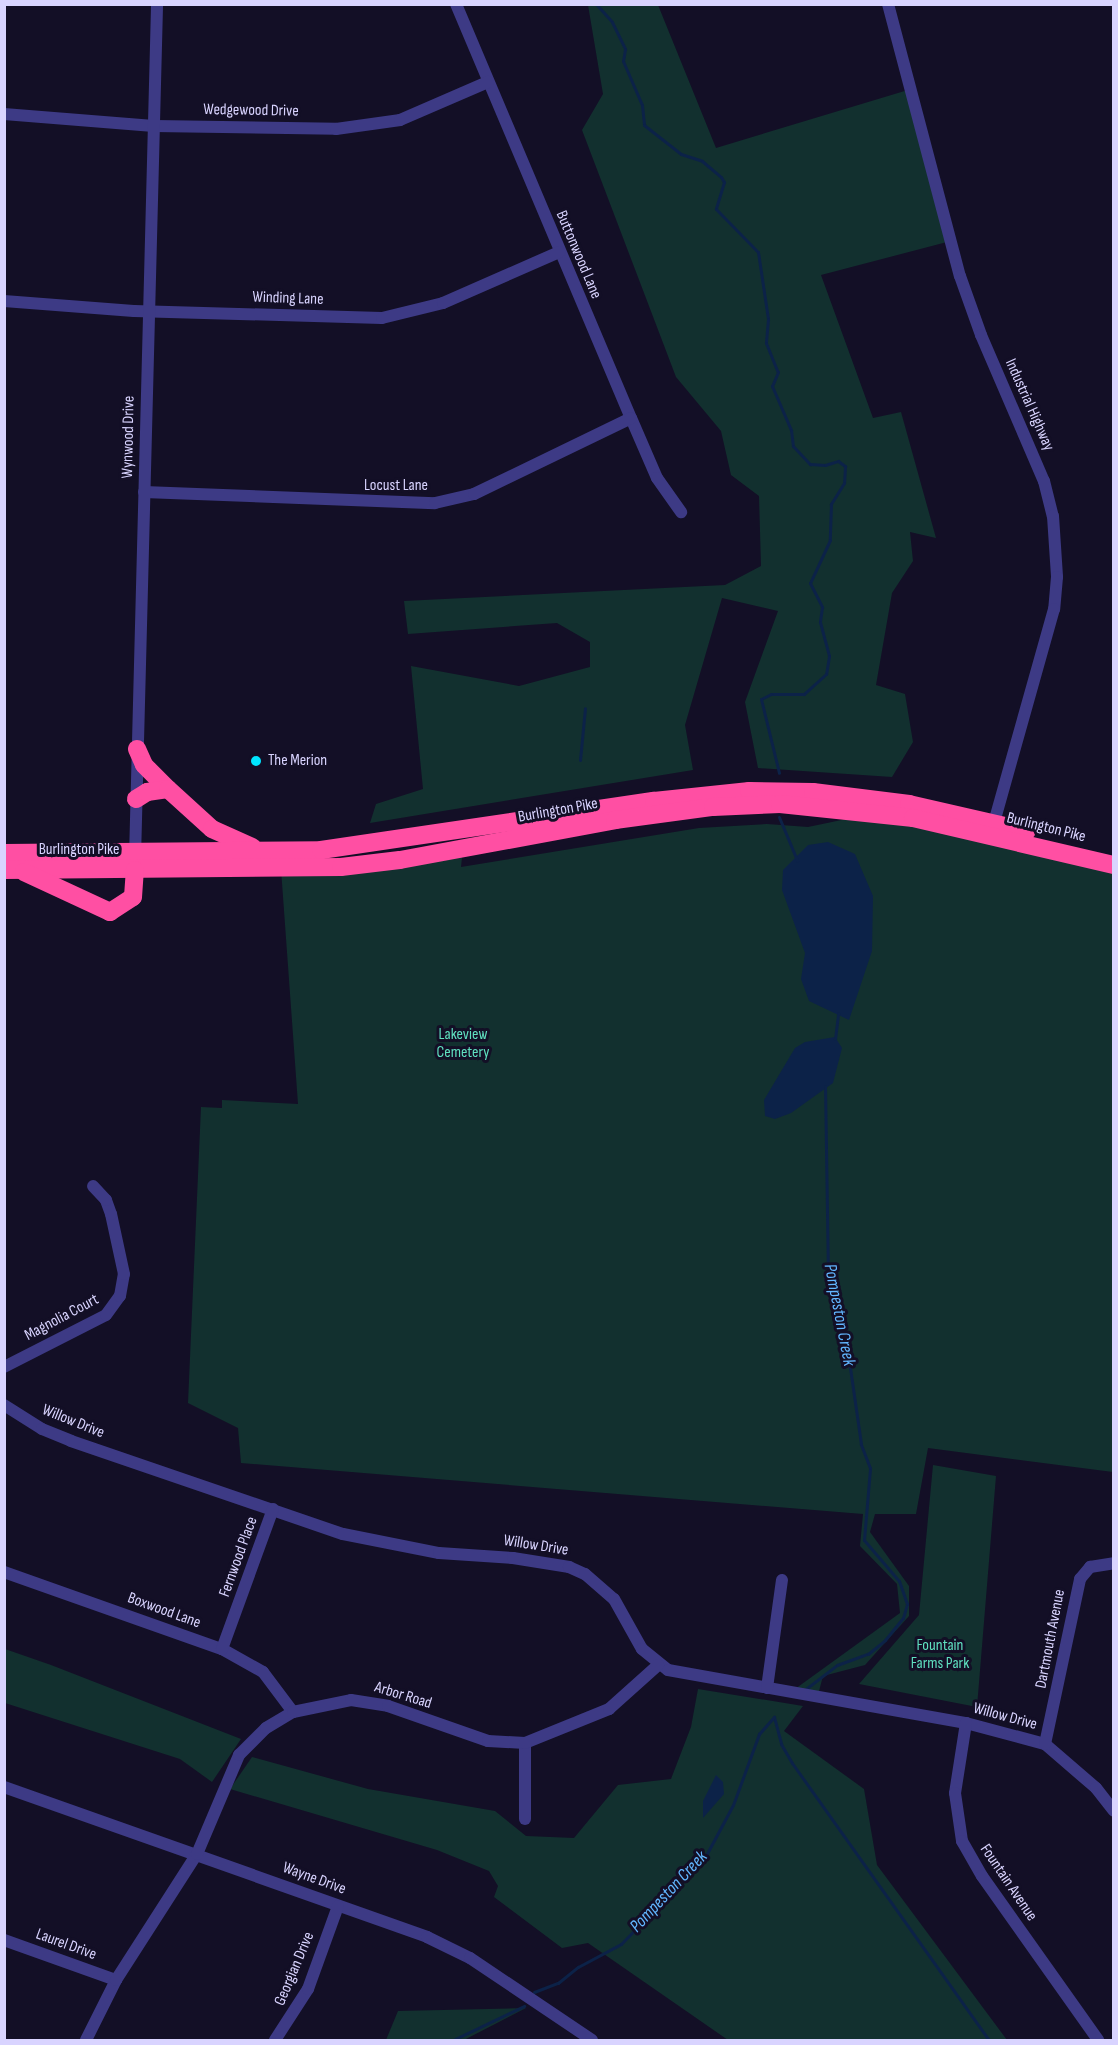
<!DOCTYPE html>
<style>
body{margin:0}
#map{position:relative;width:1118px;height:2045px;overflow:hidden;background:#130f26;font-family:"Sofia Sans Condensed",sans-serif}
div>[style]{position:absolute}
.green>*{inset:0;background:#12302f}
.water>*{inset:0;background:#0c2248}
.stream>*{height:3px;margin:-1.5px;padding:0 1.5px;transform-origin:1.5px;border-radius:1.5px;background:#0c2248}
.minor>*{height:12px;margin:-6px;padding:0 6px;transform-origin:6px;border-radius:6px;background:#3d3a85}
.highway>*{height:18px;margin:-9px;padding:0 9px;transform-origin:9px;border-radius:9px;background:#ff4fa3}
.dots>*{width:16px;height:16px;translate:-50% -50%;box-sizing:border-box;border:3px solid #130f26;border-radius:50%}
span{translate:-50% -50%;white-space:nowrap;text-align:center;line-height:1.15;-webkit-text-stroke:6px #130f26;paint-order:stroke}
.street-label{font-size:16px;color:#d9d4ff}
.poi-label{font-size:16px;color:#d9d4ff}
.left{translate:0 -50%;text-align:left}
.park-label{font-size:16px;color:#5fe0c0}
.water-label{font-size:18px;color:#62b6ff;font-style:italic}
.frame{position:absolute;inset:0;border:6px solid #d9d4ff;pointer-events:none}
</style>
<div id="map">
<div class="green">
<i style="clip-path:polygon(588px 5px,658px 5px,716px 148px,908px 90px,947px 242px,821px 275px,873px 418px,901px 412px,936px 538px,910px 532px,913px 561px,892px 593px,876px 685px,905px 694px,913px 742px,892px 777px,758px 768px,745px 702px,778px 611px,722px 598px,685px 725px,693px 770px,370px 823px,376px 804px,423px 789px,411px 666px,519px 686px,590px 667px,590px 642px,557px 623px,408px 634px,404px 601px,725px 585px,761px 566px,759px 496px,731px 475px,721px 431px,676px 377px,582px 130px,603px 94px)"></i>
<i style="clip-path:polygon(880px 812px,1113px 865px,1113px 1472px,928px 1448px,916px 1514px,875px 1514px,870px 1532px,909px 1586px,909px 1616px,865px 1665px,823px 1676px,818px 1695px,795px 1689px,900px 1613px,897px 1584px,860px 1546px,863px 1514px,241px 1463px,238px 1428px,188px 1403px,201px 1107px,222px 1108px,222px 1100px,298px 1104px,281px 869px,463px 848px,461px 867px,699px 828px,767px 824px,808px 827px)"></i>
<i style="clip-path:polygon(933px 1465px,996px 1476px,977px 1707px,859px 1684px,919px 1615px)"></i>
<i style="clip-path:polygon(5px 1649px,51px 1665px,241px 1739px,212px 1782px,180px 1759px,5px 1703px)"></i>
<i style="clip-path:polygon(698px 1689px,803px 1706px,784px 1731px,864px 1789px,877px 1865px,1007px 2040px,728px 2040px,588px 1943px,562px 1948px,494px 1897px,498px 1886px,489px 1871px,437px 1850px,230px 1789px,252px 1757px,368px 1789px,495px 1811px,526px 1836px,574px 1838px,618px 1785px,671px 1779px,691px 1727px)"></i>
<i style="clip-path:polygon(526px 2008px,464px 2040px,386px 2040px,398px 2011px)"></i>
</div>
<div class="water">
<i style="clip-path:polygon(828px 842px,855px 854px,873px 896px,872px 951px,849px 1020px,809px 1001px,801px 979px,805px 953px,782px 890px,783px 870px,808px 845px)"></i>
<i style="clip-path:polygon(835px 1037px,842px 1048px,833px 1083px,791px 1113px,775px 1119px,765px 1116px,764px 1100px,795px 1048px,805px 1042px)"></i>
<i style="clip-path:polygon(716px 1775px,723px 1782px,724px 1794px,703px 1818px,703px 1801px)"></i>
</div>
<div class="stream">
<i style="left:596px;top:4px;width:24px;rotate:48deg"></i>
<i style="left:612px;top:22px;width:30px;rotate:64deg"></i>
<i style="left:625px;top:49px;width:12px;rotate:99deg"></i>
<i style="left:623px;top:61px;width:48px;rotate:66.6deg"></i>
<i style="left:642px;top:105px;width:20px;rotate:84deg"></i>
<i style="left:644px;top:125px;width:47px;rotate:38.1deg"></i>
<i style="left:681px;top:154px;width:22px;rotate:18deg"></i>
<i style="left:702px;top:161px;width:25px;rotate:40deg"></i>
<i style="left:721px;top:177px;width:6px;rotate:59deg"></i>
<i style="left:724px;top:182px;width:28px;rotate:107deg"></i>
<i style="left:716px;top:209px;width:60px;rotate:45.7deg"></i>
<i style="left:758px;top:252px;width:68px;rotate:81.5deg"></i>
<i style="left:768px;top:319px;width:24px;rotate:95deg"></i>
<i style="left:766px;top:343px;width:31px;rotate:68deg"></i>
<i style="left:778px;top:372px;width:15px;rotate:113deg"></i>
<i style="left:772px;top:386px;width:48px;rotate:66.6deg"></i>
<i style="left:791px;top:430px;width:16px;rotate:83deg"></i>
<i style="left:793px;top:446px;width:25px;rotate:47deg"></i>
<i style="left:810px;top:464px;width:15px;rotate:4deg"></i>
<i style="left:825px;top:465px;width:14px;rotate:-17deg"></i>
<i style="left:838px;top:461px;width:9px;rotate:36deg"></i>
<i style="left:845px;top:466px;width:17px;rotate:93deg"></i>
<i style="left:844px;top:483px;width:25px;rotate:122deg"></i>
<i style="left:831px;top:504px;width:36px;rotate:92deg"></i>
<i style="left:830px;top:540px;width:47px;rotate:114.9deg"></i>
<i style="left:810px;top:583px;width:27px;rotate:63deg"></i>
<i style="left:822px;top:607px;width:15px;rotate:98deg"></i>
<i style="left:820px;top:622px;width:35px;rotate:75deg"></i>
<i style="left:829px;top:656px;width:18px;rotate:99deg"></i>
<i style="left:826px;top:674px;width:30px;rotate:138deg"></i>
<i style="left:804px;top:694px;width:33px;rotate:180deg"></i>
<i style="left:771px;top:694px;width:11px;rotate:153deg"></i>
<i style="left:761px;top:699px;width:76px;rotate:76.3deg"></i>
<i style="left:580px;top:760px;width:52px;rotate:-84.5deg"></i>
<i style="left:779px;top:817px;width:47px;rotate:67.3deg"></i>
<i style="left:835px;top:1039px;width:26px;rotate:-83deg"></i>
<i style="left:803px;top:1691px;width:43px;rotate:-37.4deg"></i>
<i style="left:837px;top:1665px;width:33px;rotate:-20deg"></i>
<i style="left:868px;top:1654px;width:22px;rotate:-39deg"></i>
<i style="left:885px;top:1640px;width:28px;rotate:-51deg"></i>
<i style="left:903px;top:1618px;width:15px;rotate:-74deg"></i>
<i style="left:907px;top:1604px;width:24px;rotate:-109deg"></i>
<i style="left:899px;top:1581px;width:54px;rotate:-130.5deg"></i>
<i style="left:864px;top:1540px;width:72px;rotate:-85.2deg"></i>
<i style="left:870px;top:1468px;width:26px;rotate:-111deg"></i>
<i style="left:861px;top:1444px;width:91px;rotate:-98.2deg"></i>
<i style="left:848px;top:1354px;width:81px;rotate:-104.4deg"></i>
<i style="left:828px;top:1276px;width:190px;rotate:-90.9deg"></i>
<i style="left:774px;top:1717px;width:28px;rotate:75deg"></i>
<i style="left:781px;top:1744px;width:22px;rotate:60deg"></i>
<i style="left:792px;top:1763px;width:340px;rotate:54.6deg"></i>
<i style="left:534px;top:1992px;width:26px;rotate:-21deg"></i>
<i style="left:558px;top:1983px;width:26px;rotate:-39deg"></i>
<i style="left:578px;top:1967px;width:49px;rotate:-28.1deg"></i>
<i style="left:621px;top:1944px;width:119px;rotate:-45.7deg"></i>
<i style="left:704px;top:1859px;width:61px;rotate:-61.8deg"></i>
<i style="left:733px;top:1805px;width:76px;rotate:-69.9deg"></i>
<i style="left:759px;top:1734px;width:23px;rotate:-49deg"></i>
<i style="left:399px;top:2040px;width:9px"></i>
<i style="left:453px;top:2040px;width:79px;rotate:-25.6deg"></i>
</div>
<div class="minor">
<i style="left:456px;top:4px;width:449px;rotate:67.1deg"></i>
<i style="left:631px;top:418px;width:65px;rotate:66.6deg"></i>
<i style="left:657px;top:478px;width:42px;rotate:54.8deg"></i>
<i style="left:888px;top:4px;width:281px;rotate:75.2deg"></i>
<i style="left:960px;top:276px;width:63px;rotate:70.4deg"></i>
<i style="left:981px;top:335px;width:159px;rotate:66.7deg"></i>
<i style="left:1044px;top:481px;width:36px;rotate:76deg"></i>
<i style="left:1053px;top:516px;width:61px;rotate:86.2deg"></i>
<i style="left:1057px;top:577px;width:32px;rotate:95deg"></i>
<i style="left:1054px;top:609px;width:221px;rotate:105.7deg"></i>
<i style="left:4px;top:114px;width:150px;rotate:4.6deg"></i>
<i style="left:154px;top:126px;width:182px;rotate:0.9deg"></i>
<i style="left:336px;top:129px;width:65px;rotate:-8deg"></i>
<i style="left:400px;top:120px;width:96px;rotate:-23.4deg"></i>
<i style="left:4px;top:301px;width:130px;rotate:4.4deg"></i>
<i style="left:134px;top:311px;width:248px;rotate:1.6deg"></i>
<i style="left:382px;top:318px;width:63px;rotate:-13.8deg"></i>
<i style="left:443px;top:303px;width:127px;rotate:-23.7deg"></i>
<i style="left:144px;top:492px;width:291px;rotate:2.2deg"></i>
<i style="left:435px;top:503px;width:40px;rotate:-13deg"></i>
<i style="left:474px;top:494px;width:174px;rotate:-25.8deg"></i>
<i style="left:135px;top:858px;width:854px;rotate:-88.52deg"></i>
<i style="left:4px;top:1367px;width:114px;rotate:-27deg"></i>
<i style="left:106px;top:1315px;width:24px;rotate:-54deg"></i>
<i style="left:120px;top:1296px;width:22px;rotate:-80deg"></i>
<i style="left:124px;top:1274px;width:61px;rotate:-102.2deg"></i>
<i style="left:111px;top:1214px;width:15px;rotate:-110deg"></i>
<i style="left:106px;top:1200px;width:19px;rotate:-133deg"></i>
<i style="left:4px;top:1405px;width:45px;rotate:32.3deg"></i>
<i style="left:42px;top:1429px;width:31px;rotate:22deg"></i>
<i style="left:71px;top:1441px;width:287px;rotate:18.9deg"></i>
<i style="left:343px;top:1534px;width:98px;rotate:11.2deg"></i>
<i style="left:439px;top:1553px;width:74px;rotate:3.9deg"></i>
<i style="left:513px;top:1558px;width:57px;rotate:9.1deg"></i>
<i style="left:569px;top:1567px;width:17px;rotate:24deg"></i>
<i style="left:585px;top:1574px;width:38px;rotate:41deg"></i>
<i style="left:614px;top:1599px;width:57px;rotate:60.8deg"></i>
<i style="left:642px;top:1649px;width:33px;rotate:39deg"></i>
<i style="left:668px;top:1670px;width:303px;rotate:10.1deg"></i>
<i style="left:966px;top:1723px;width:82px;rotate:14.9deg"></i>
<i style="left:1045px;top:1744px;width:67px;rotate:40.8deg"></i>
<i style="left:1096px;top:1788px;width:29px;rotate:52deg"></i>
<i style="left:4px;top:1572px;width:231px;rotate:19.5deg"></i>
<i style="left:222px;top:1649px;width:47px;rotate:29.3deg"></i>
<i style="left:263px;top:1672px;width:50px;rotate:53.1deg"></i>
<i style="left:222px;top:1649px;width:149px;rotate:-70deg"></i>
<i style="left:767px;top:1688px;width:109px;rotate:-82.1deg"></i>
<i style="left:966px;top:1723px;width:71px;rotate:98.9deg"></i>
<i style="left:955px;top:1793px;width:49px;rotate:81.7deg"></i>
<i style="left:962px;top:1841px;width:40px;rotate:60.3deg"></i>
<i style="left:982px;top:1876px;width:201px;rotate:54.7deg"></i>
<i style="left:525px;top:1743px;width:76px;rotate:90deg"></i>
<i style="left:1045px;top:1744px;width:169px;rotate:-78deg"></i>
<i style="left:1080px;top:1579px;width:16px;rotate:-50deg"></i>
<i style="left:1090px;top:1567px;width:24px;rotate:-9deg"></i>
<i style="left:4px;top:1787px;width:449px;rotate:19.5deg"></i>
<i style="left:427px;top:1937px;width:48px;rotate:26deg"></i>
<i style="left:470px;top:1958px;width:147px;rotate:33.9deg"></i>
<i style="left:4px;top:1940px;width:119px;rotate:19.7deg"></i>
<i style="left:86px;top:2040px;width:67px;rotate:-63.4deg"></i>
<i style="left:116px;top:1980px;width:150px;rotate:-57.3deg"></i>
<i style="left:197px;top:1854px;width:108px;rotate:-67deg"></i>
<i style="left:239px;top:1755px;width:38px;rotate:-45deg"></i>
<i style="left:266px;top:1728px;width:31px;rotate:-31deg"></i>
<i style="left:293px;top:1712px;width:59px;rotate:-11.7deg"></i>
<i style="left:351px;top:1700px;width:37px;rotate:9deg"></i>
<i style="left:388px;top:1706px;width:106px;rotate:19.3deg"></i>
<i style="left:488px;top:1741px;width:37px;rotate:3deg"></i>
<i style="left:525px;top:1743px;width:91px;rotate:-22deg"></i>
<i style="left:609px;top:1709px;width:66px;rotate:-41.9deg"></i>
<i style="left:275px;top:2040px;width:61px;rotate:-57.1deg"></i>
<i style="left:308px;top:1989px;width:88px;rotate:-70.1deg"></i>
</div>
<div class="highway">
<i style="left:137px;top:749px;width:17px;rotate:66deg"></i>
<i style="left:144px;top:765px;width:34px;rotate:45deg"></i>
<i style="left:136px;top:799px;width:13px;rotate:-32deg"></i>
<i style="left:147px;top:792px;width:21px;rotate:-8deg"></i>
<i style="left:168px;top:789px;width:59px;rotate:42.3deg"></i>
<i style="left:212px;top:829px;width:44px;rotate:24.2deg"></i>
<i style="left:4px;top:853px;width:317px;rotate:-0.5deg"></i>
<i style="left:321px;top:850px;width:337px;rotate:-8.4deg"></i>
<i style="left:654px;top:801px;width:96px;rotate:-6deg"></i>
<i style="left:749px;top:791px;width:64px;rotate:0.9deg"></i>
<i style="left:813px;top:792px;width:97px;rotate:7.1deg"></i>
<i style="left:909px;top:804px;width:121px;rotate:12.9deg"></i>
<i style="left:4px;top:870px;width:337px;rotate:-0.5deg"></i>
<i style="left:341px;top:867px;width:59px;rotate:-6.8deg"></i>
<i style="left:400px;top:860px;width:219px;rotate:-10.5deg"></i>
<i style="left:615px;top:820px;width:99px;rotate:-7.6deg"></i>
<i style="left:713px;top:807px;width:67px;rotate:-2.6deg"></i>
<i style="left:780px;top:804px;width:134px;rotate:6deg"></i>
<i style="left:913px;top:818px;width:206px;rotate:13.2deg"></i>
<i style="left:24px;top:872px;width:95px;rotate:24.9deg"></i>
<i style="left:110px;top:912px;width:27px;rotate:-33deg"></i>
<i style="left:133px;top:897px;width:27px;rotate:-86deg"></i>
</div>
<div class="dots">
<i style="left:256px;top:761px;background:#00e5ff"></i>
</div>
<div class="street-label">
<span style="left:251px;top:111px;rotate:1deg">Wedgewood Drive</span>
<span style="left:578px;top:255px;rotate:67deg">Buttonwood Lane</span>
<span style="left:288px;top:299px;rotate:2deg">Winding Lane</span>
<span style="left:1029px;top:405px;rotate:66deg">Industrial Highway</span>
<span style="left:129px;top:437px;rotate:-89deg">Wynwood Drive</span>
<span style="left:396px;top:486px">Locust Lane</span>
<span style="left:558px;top:811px;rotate:-10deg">Burlington Pike</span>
<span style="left:1046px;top:828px;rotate:14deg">Burlington Pike</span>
<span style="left:79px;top:850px">Burlington Pike</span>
<span style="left:62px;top:1318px;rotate:-28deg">Magnolia Court</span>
<span style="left:73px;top:1422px;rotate:22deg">Willow Drive</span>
<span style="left:536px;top:1546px;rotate:9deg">Willow Drive</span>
<span style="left:239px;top:1557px;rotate:-70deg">Fernwood Place</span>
<span style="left:164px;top:1611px;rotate:20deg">Boxwood Lane</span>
<span style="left:1051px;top:1639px;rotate:-79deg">Dartmouth Avenue</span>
<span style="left:403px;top:1696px;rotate:17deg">Arbor Road</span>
<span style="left:1005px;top:1717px;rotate:15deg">Willow Drive</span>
<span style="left:314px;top:1879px;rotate:20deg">Wayne Drive</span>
<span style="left:1008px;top:1883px;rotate:56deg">Fountain Avenue</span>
<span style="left:66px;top:1945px;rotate:20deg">Laurel Drive</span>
<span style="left:295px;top:1969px;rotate:-67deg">Georgian Drive</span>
</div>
<div class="poi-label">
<span class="left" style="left:268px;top:761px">The Merion</span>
</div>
<div class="park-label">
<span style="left:463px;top:1044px">Lakeview<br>Cemetery</span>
<span style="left:940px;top:1655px">Fountain<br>Farms Park</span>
</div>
<div class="water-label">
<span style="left:839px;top:1315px;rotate:79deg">Pompeston Creek</span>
<span style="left:669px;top:1892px;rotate:-47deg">Pompeston Creek</span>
</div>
<div class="frame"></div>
</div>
